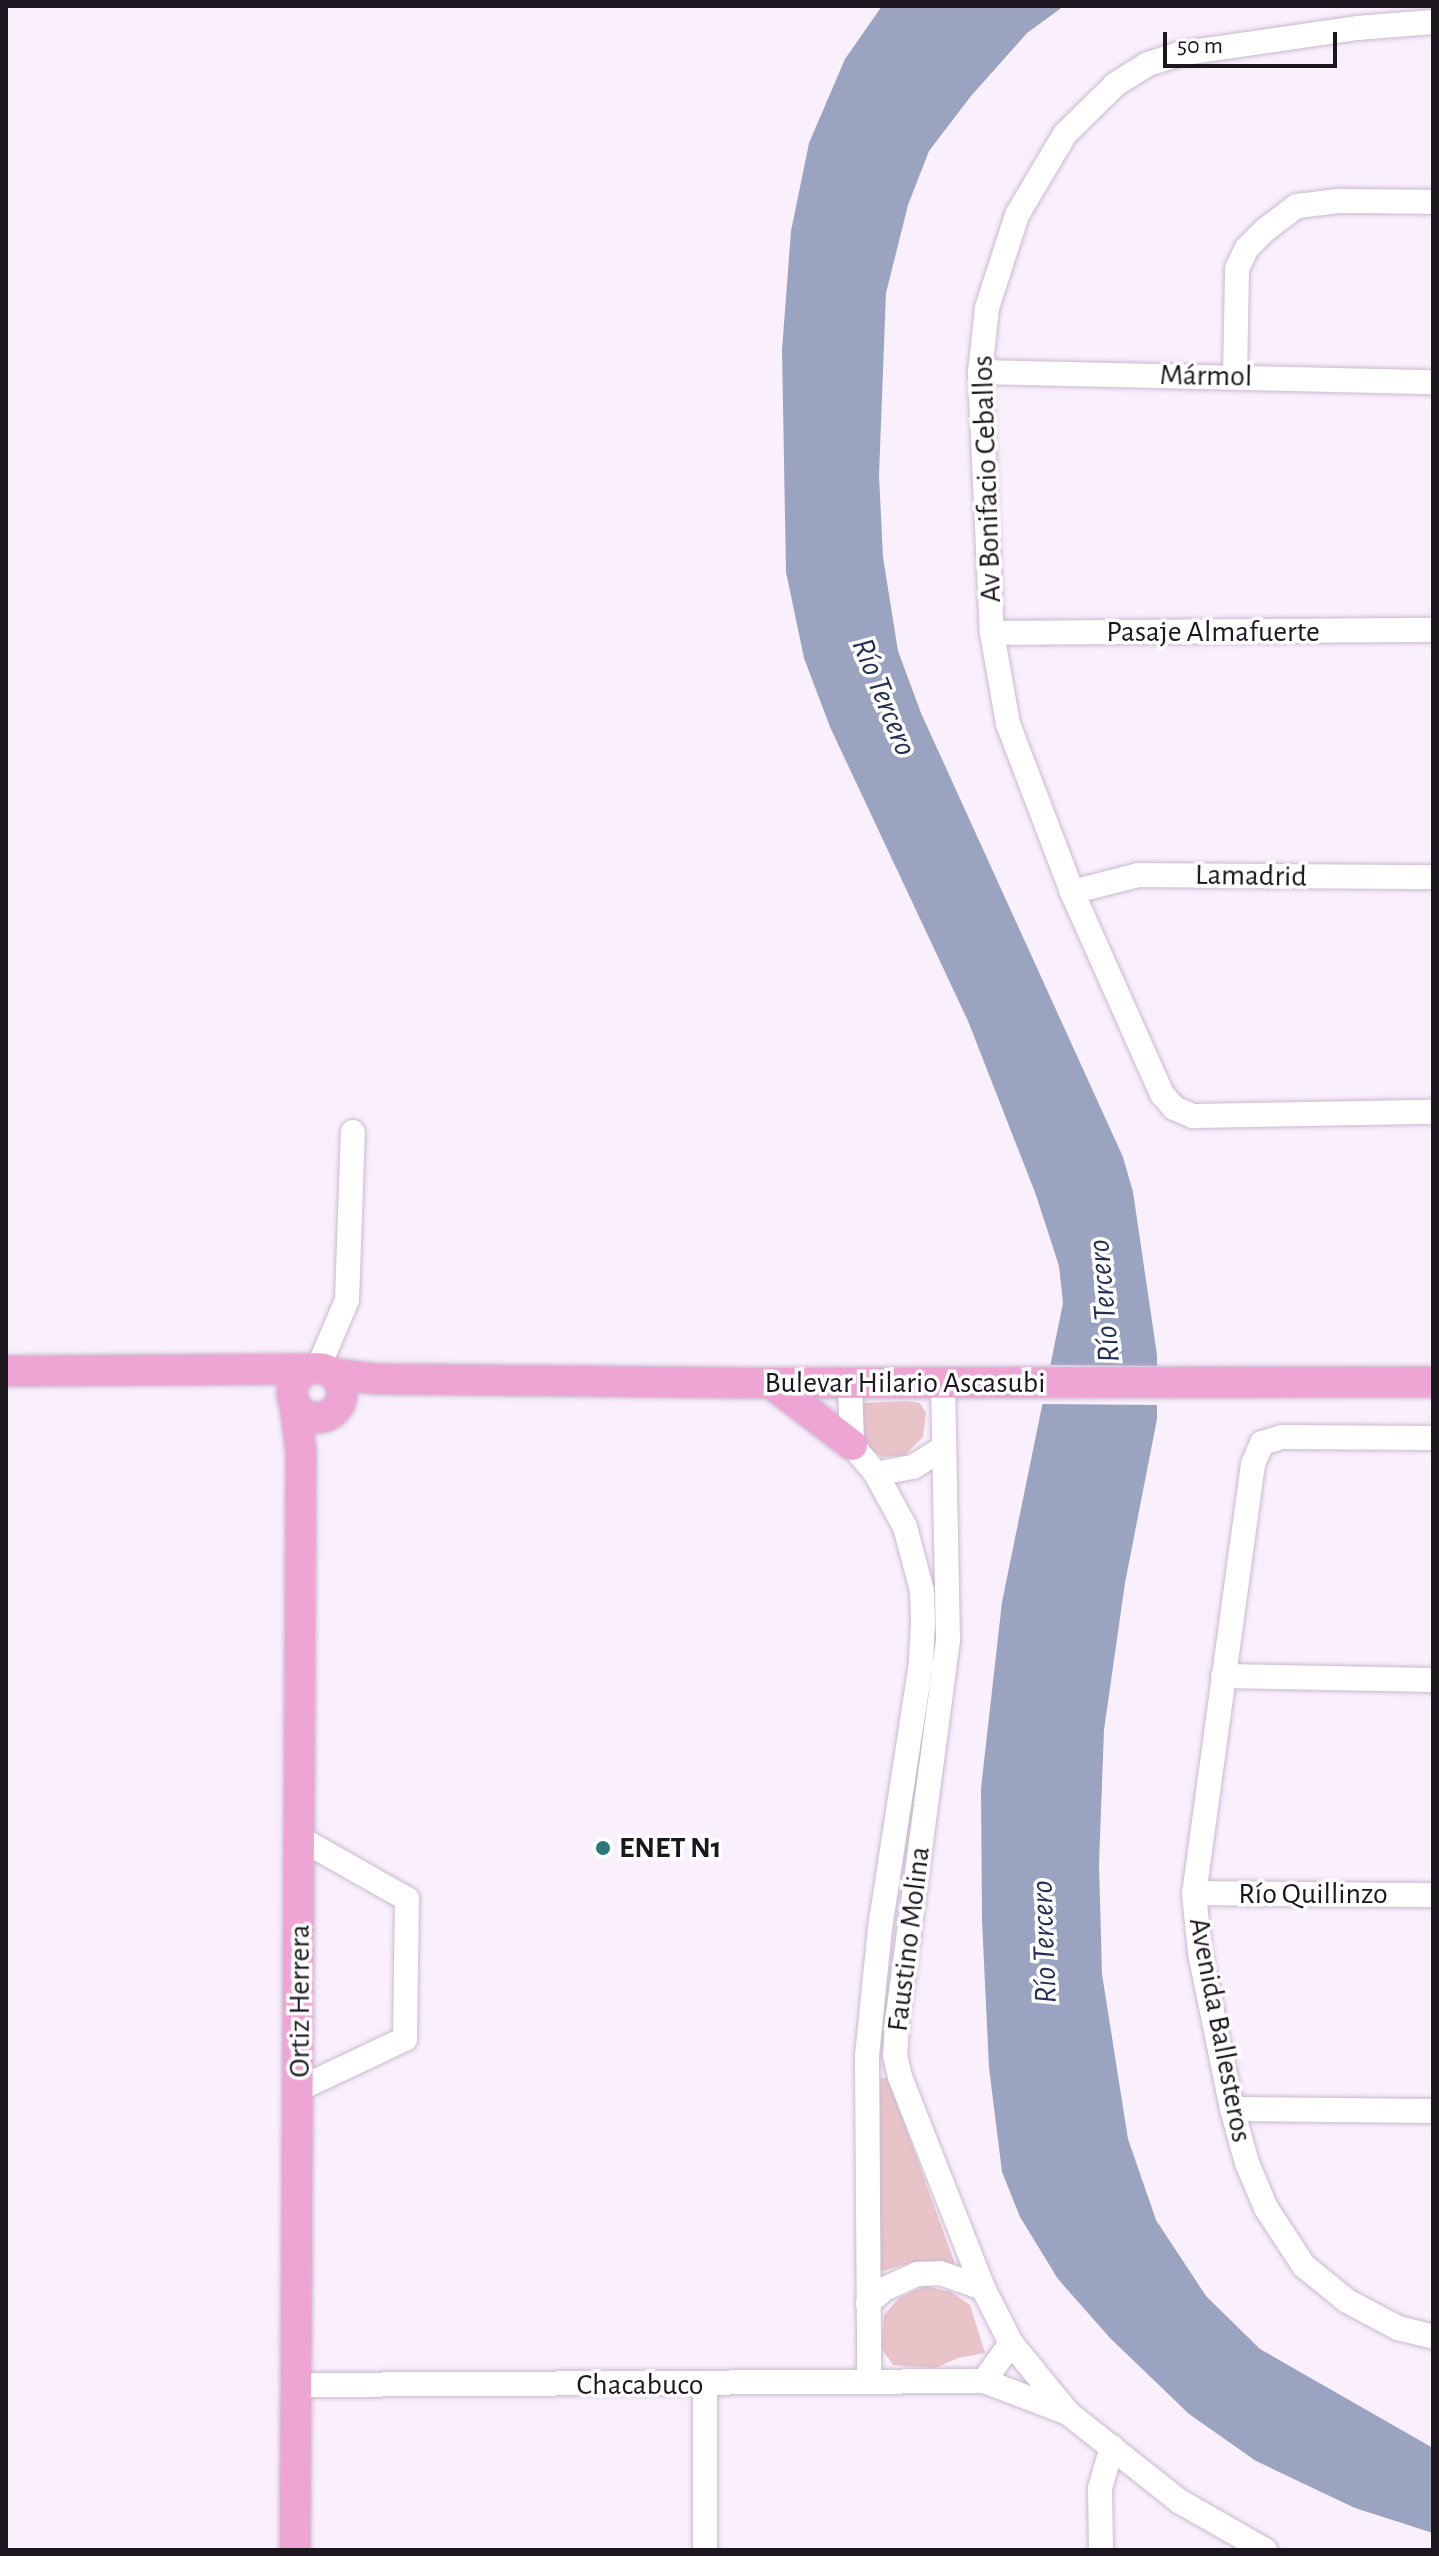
<!DOCTYPE html>
<meta charset="utf-8">
<style>
body{margin:0}
#map{position:relative;width:1439px;height:2556px;overflow:hidden;background:#faeffd;font-family:"Alegreya Sans",sans-serif}
div>[style]{position:absolute}
.green>*{inset:0;background:#e8c4c9}
.water>*{inset:0;background:#9aa4c1}
.pier>*{inset:0;background:#faeffd}
.roads{filter:drop-shadow(0 0 2px #cab9cf) drop-shadow(0 0 2px #cab9cf)}
.minor>*{height:24px;margin:-12px;padding:0 12px;transform-origin:12px;border-radius:12px;background:#fff}
.major>*{height:30px;margin:-15px;padding:0 15px;transform-origin:15px;border-radius:15px;background:#eea5d4}
.major>.ring{margin:-15px;padding:0;box-sizing:content-box;background:none;border:30px solid #eea5d4;border-radius:50%}
.dots>*{width:22px;height:22px;translate:-50% -50%;box-sizing:border-box;border:4px solid #fff;border-radius:50%}
span{translate:-50% -50%;white-space:nowrap;text-align:center;line-height:1.15;-webkit-text-stroke:7px #fff;paint-order:stroke}
.street-label{font-size:30px;color:#1c161e}
.poi-label{font-size:30px;color:#1c161e;font-weight:700}
.left{translate:0 -50%;text-align:left}
.water-label{font-size:32px;color:#242f58;font-style:italic}
.frame{position:absolute;inset:0;border:8px solid #1c161e;pointer-events:none}
.scale{position:absolute;left:1163px;top:32px;width:174px;height:36px;box-sizing:border-box;border:4px solid #1c161e;border-top:0;padding-left:10px;font-size:24px;line-height:28px;white-space:nowrap;color:#1c161e;-webkit-text-stroke:6px #fff;paint-order:stroke}
</style>
<div id="map">
<div class="green">
<i style="clip-path:polygon(907px 1401px,920px 1403px,926px 1413px,923px 1437px,904px 1456px,882px 1457px,864px 1444px,863px 1403px)"></i>
<i style="clip-path:polygon(880px 2078px,888px 2078px,955px 2264px,917px 2261px,880px 2272px)"></i>
<i style="clip-path:polygon(925px 2286px,951px 2292px,970px 2305px,985px 2353px,958px 2358px,935px 2368px,893px 2365px,881px 2348px,884px 2315px,899px 2298px)"></i>
</div>
<div class="water">
<i style="clip-path:polygon(882px 6px,1064px 6px,1027px 33px,971px 96px,929px 151px,908px 205px,886px 293px,879px 475px,883px 557px,898px 651px,921px 713px,1123px 1157px,1133px 1192px,1157px 1355px,1157px 1419px,1125px 1583px,1104px 1730px,1099px 1864px,1102px 1974px,1128px 2139px,1156px 2220px,1206px 2296px,1260px 2349px,1433px 2448px,1433px 2533px,1355px 2508px,1256px 2461px,1189px 2414px,1110px 2338px,1058px 2279px,1020px 2217px,1002px 2172px,989px 2068px,982px 1920px,981px 1788px,1002px 1602px,1063px 1303px,1059px 1266px,1036px 1195px,968px 1021px,830px 727px,804px 658px,786px 572px,782px 350px,791px 231px,809px 143px,845px 59px)"></i>
</div>
<div class="pier">
<i style="clip-path:polygon(1047px 1365px,1161px 1366px,1161px 1405px,1039px 1404px)"></i>
</div>
<div class="roads">
<div class="minor">
<i style="left:1433px;top:22px;width:76px;rotate:175.5deg"></i>
<i style="left:1357px;top:28px;width:180px;rotate:171.7deg"></i>
<i style="left:1179px;top:54px;width:33px;rotate:162deg"></i>
<i style="left:1148px;top:64px;width:39px;rotate:148deg"></i>
<i style="left:1115px;top:85px;width:70px;rotate:135.6deg"></i>
<i style="left:1065px;top:134px;width:94px;rotate:120.7deg"></i>
<i style="left:1017px;top:215px;width:98px;rotate:107.9deg"></i>
<i style="left:987px;top:308px;width:64px;rotate:96.2deg"></i>
<i style="left:980px;top:372px;width:261px;rotate:87.4deg"></i>
<i style="left:992px;top:633px;width:92px;rotate:80deg"></i>
<i style="left:1008px;top:724px;width:180px;rotate:69.1deg"></i>
<i style="left:1072px;top:892px;width:221px;rotate:66deg"></i>
<i style="left:1162px;top:1094px;width:18px;rotate:49deg"></i>
<i style="left:1174px;top:1108px;width:21px;rotate:23deg"></i>
<i style="left:1193px;top:1116px;width:240px;rotate:-1deg"></i>
<i style="left:980px;top:372px;width:453px;rotate:1.3deg"></i>
<i style="left:1235px;top:377px;width:108px;rotate:-88.9deg"></i>
<i style="left:1237px;top:269px;width:23px;rotate:-65deg"></i>
<i style="left:1247px;top:248px;width:25px;rotate:-45deg"></i>
<i style="left:1265px;top:230px;width:40px;rotate:-37deg"></i>
<i style="left:1297px;top:206px;width:42px;rotate:-6.8deg"></i>
<i style="left:1339px;top:201px;width:94px;rotate:0.6deg"></i>
<i style="left:992px;top:633px;width:441px;rotate:-0.4deg"></i>
<i style="left:1072px;top:892px;width:68px;rotate:-14.4deg"></i>
<i style="left:1138px;top:875px;width:295px;rotate:0.4deg"></i>
<i style="left:318px;top:1368px;width:74px;rotate:-66.9deg"></i>
<i style="left:347px;top:1300px;width:168px;rotate:-88deg"></i>
<i style="left:850px;top:1381px;width:64px;rotate:88.2deg"></i>
<i style="left:852px;top:1445px;width:38px;rotate:50deg"></i>
<i style="left:876px;top:1474px;width:60px;rotate:61.3deg"></i>
<i style="left:905px;top:1527px;width:66px;rotate:75.1deg"></i>
<i style="left:922px;top:1591px;width:31px;rotate:88deg"></i>
<i style="left:923px;top:1622px;width:41px;rotate:92.8deg"></i>
<i style="left:921px;top:1663px;width:268px;rotate:98.8deg"></i>
<i style="left:880px;top:1928px;width:128px;rotate:95.8deg"></i>
<i style="left:867px;top:2055px;width:327px;rotate:89.6deg"></i>
<i style="left:943px;top:1381px;width:259px;rotate:88.9deg"></i>
<i style="left:948px;top:1640px;width:385px;rotate:97.6deg"></i>
<i style="left:897px;top:2022px;width:33px;rotate:93deg"></i>
<i style="left:895px;top:2055px;width:23px;rotate:77deg"></i>
<i style="left:900px;top:2077px;width:227px;rotate:68.5deg"></i>
<i style="left:983px;top:2288px;width:62px;rotate:63deg"></i>
<i style="left:1011px;top:2343px;width:90px;rotate:50.8deg"></i>
<i style="left:1068px;top:2413px;width:142px;rotate:38.4deg"></i>
<i style="left:1179px;top:2501px;width:99px;rotate:29.7deg"></i>
<i style="left:1433px;top:1438px;width:151px;rotate:-179.6deg"></i>
<i style="left:1282px;top:1437px;width:21px;rotate:163deg"></i>
<i style="left:1262px;top:1443px;width:23px;rotate:113deg"></i>
<i style="left:1253px;top:1464px;width:433px;rotate:97.8deg"></i>
<i style="left:1194px;top:1893px;width:60px;rotate:84.3deg"></i>
<i style="left:1200px;top:1953px;width:159px;rotate:78.4deg"></i>
<i style="left:1232px;top:2109px;width:56px;rotate:74.5deg"></i>
<i style="left:1247px;top:2163px;width:49px;rotate:67.1deg"></i>
<i style="left:1266px;top:2208px;width:69px;rotate:56.8deg"></i>
<i style="left:1304px;top:2266px;width:55px;rotate:39.1deg"></i>
<i style="left:1347px;top:2301px;width:58px;rotate:27.9deg"></i>
<i style="left:1398px;top:2328px;width:36px;rotate:14deg"></i>
<i style="left:876px;top:1474px;width:38px;rotate:-11deg"></i>
<i style="left:913px;top:1467px;width:34px;rotate:-32deg"></i>
<i style="left:1223px;top:1676px;width:210px;rotate:1.1deg"></i>
<i style="left:1194px;top:1893px;width:239px;rotate:0.5deg"></i>
<i style="left:299px;top:2089px;width:117px;rotate:-25.3deg"></i>
<i style="left:405px;top:2039px;width:140px;rotate:-89.2deg"></i>
<i style="left:407px;top:1899px;width:122px;rotate:-150.5deg"></i>
<i style="left:1232px;top:2109px;width:201px;rotate:0.6deg"></i>
<i style="left:868px;top:2303px;width:21px;rotate:-41deg"></i>
<i style="left:884px;top:2289px;width:36px;rotate:-24deg"></i>
<i style="left:917px;top:2274px;width:23px;rotate:-2deg"></i>
<i style="left:940px;top:2273px;width:46px;rotate:19.2deg"></i>
<i style="left:984px;top:2381px;width:47px;rotate:-54.6deg"></i>
<i style="left:296px;top:2385px;width:688px;rotate:-0.33deg"></i>
<i style="left:984px;top:2381px;width:90px;rotate:20.9deg"></i>
<i style="left:705px;top:2385px;width:165px;rotate:90deg"></i>
<i style="left:1101px;top:2550px;width:62px;rotate:-90.9deg"></i>
<i style="left:1100px;top:2488px;width:43px;rotate:-73.7deg"></i>
</div>
<div class="major">
<i class="ring" style="left:292px;top:1368px;width:20px;height:20px"></i>
<i style="left:6px;top:1371px;width:303px;rotate:-0.4deg"></i>
<i style="left:334px;top:1374px;width:42px;rotate:6.8deg"></i>
<i style="left:376px;top:1379px;width:395px;rotate:0.6deg"></i>
<i style="left:771px;top:1383px;width:662px;rotate:-0.09deg"></i>
<i style="left:771px;top:1383px;width:102px;rotate:37.4deg"></i>
<i style="left:295px;top:1405px;width:47px;rotate:82.7deg"></i>
<i style="left:301px;top:1452px;width:1098px;rotate:90.31deg"></i>
</div>
</div>
<div class="dots">
<i style="left:603px;top:1848px;background:#2e7879"></i>
</div>
<div class="street-label">
<span style="left:1206px;top:376px;rotate:1deg">Mármol</span>
<span style="left:987px;top:479px;rotate:-92deg">Av Bonifacio Ceballos</span>
<span style="left:1213px;top:632px">Pasaje Almafuerte</span>
<span style="left:1251px;top:876px;rotate:1deg">Lamadrid</span>
<span style="left:905px;top:1383px">Bulevar Hilario Ascasubi</span>
<span style="left:1313px;top:1894px">Río Quillinzo</span>
<span style="left:909px;top:1939px;rotate:-83deg">Faustino Molina</span>
<span style="left:300px;top:2001px;rotate:-90deg">Ortiz Herrera</span>
<span style="left:1220px;top:2030px;rotate:79deg">Avenida Ballesteros</span>
<span style="left:640px;top:2385px">Chacabuco</span>
</div>
<div class="poi-label">
<span class="left" style="left:619px;top:1848px">ENET N1</span>
</div>
<div class="water-label">
<span style="left:884px;top:697px;rotate:68deg">Río Tercero</span>
<span style="left:1104px;top:1301px;rotate:-95deg">Río Tercero</span>
<span style="left:1044px;top:1942px;rotate:-92deg">Río Tercero</span>
</div>
<div class="frame"></div>
<div class="scale">50 m</div>
</div>
